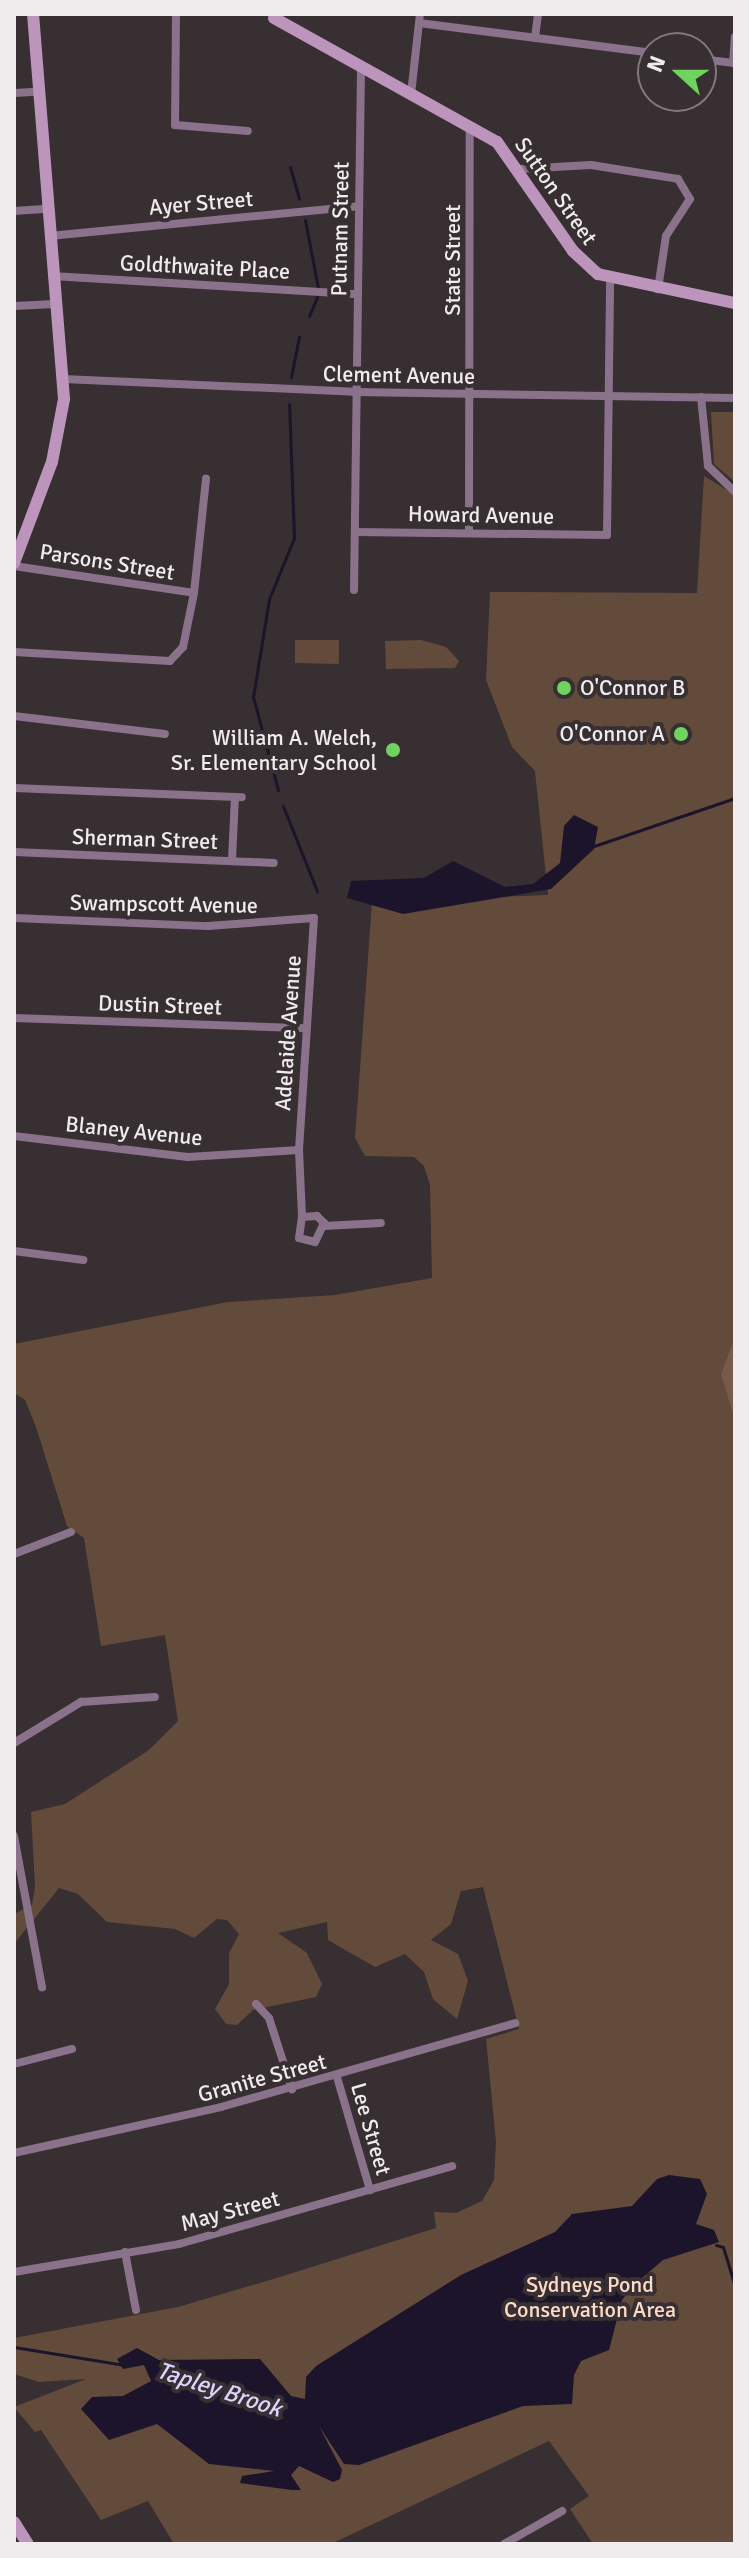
<!DOCTYPE html>
<html>
<head>
<meta charset="utf-8">
<style>
  body { margin:0 }
  #map { position:relative; width:749px; height:2558px; overflow:hidden; background:#372f31; font-family:Signika,sans-serif }
  div>[style] { position:absolute }
  .green>* { inset:0; background:#634b3b }
  .forest>* { inset:0; background:#765b4a }
  .water>* { inset:0; background:#1c142b }
  .stream>* { height:3px; margin:-1.5px; padding:0 1.5px; transform-origin:1.5px; border-radius:1.5px; background:#1c142b }
  .street>* { height:8px; margin:-4px; padding:0 4px; transform-origin:4px; border-radius:4px; background:#8a728a }
  .secondary>* { height:12px; margin:-6px; padding:0 6px; transform-origin:6px; border-radius:6px; background:#bd95bc }
  .dots>* { width:22px; height:22px; translate:-50% -50%; box-sizing:border-box; border:4px solid #372f31; border-radius:50% }
  span { translate:-50% -50%; white-space:nowrap; text-align:center; line-height:1.15; -webkit-text-stroke:8px #372f31; paint-order:stroke }
  .street-label { font-size:22px; color:#f0ebed }
  .poi-label { font-size:22px; color:#f0ebed }
  .left { translate:0 -50%; text-align:left }
  .right { translate:-100% -50%; text-align:right }
  .park-label { font-size:22px; color:#fcdcc8 }
  .water-label { font-size:24px; color:#ded3fe; font-style:italic }
  .frame { position:absolute; inset:0; border:16px solid #f0ebed; pointer-events:none }
  .north { position:absolute; left:637px; top:32px; width:80px; height:80px; box-sizing:border-box; background:#372f31; border:2px solid #817a7c; border-radius:50%; rotate:291deg; font-size:22px; font-weight:700; line-height:32px; text-align:center; color:#f0ebed }
  .north::after { content:''; display:block; margin:auto; width:28px; height:36px; background:#6fd360; clip-path:polygon(50% 0,100% 100%,50% 72%,0 100%) }
</style>
</head>
<body>
<div id="map">
  <div class="green">
    <div style="clip-path:polygon(711px 412px,735px 412px,735px 482px,714px 464px)"></div>
    <div style="clip-path:polygon(704px 476px,735px 495px,735px 2544px,593px 2544px,570px 2509px,589px 2496px,549px 2441px,331px 2544px,174px 2544px,148px 2501px,101px 2520px,41px 2430px,35px 2432px,14px 2407px,86px 2379px,39px 2382px,14px 2374px,14px 2338px,178px 2307px,280px 2277px,436px 2228px,434px 2212px,456px 2213px,482px 2201px,494px 2180px,496px 2142px,486px 2039px,519px 2029px,483px 1887px,461px 1891px,451px 1924px,431px 1940px,458px 1954px,468px 1981px,457px 2019px,433px 1999px,424px 1972px,405px 1954px,375px 1967px,328px 1940px,327px 1922px,278px 1933px,307px 1953px,322px 1984px,316px 1997px,253px 2010px,237px 2025px,226px 2024px,215px 2009px,229px 1984px,229px 1953px,239px 1934px,227px 1920px,217px 1919px,194px 1938px,175px 1929px,107px 1922px,78px 1894px,59px 1888px,14px 1944px,14px 1914px,32px 1905px,35px 1887px,31px 1812px,65px 1804px,149px 1750px,178px 1721px,165px 1635px,101px 1646px,84px 1538px,67px 1526px,36px 1427px,25px 1400px,14px 1393px,14px 1344px,228px 1302px,335px 1295px,432px 1278px,430px 1185px,424px 1166px,414px 1157px,365px 1156px,355px 1138px,372px 902px,548px 895px,535px 771px,512px 747px,486px 680px,490px 592px,697px 593px)"></div>
    <div style="clip-path:polygon(295px 640px,339px 640px,339px 664px,295px 663px)"></div>
    <div style="clip-path:polygon(421px 640px,446px 647px,459px 661px,455px 668px,386px 669px,385px 641px)"></div>
  </div>
  <div class="forest">
    <div style="clip-path:polygon(735px 1337px,735px 1420px,721px 1374px)"></div>
  </div>
  <div class="water">
    <div style="clip-path:polygon(574px 815px,598px 827px,594px 849px,551px 889px,403px 914px,347px 898px,351px 881px,424px 878px,453px 861px,505px 887px,533px 884px,560px 863px,564px 826px)"></div>
    <div style="clip-path:polygon(669px 2175px,700px 2179px,707px 2194px,696px 2224px,714px 2230px,719px 2242px,663px 2260px,634px 2285px,622px 2300px,609px 2350px,581px 2361px,574px 2375px,572px 2404px,523px 2406px,359px 2465px,344px 2464px,319px 2426px,342px 2470px,340px 2479px,333px 2482px,299px 2466px,291px 2475px,301px 2490px,292px 2490px,240px 2483px,242px 2476px,274px 2471px,209px 2464px,157px 2424px,109px 2440px,81px 2409px,92px 2397px,123px 2396px,151px 2381px,144px 2365px,123px 2369px,117px 2359px,137px 2348px,159px 2360px,260px 2359px,291px 2396px,305px 2399px,306px 2377px,316px 2366px,461px 2275px,555px 2232px,572px 2214px,632px 2206px,657px 2179px)"></div>
  </div>
  <div class="stream">
    <div style="left:290px;top:167px;width:33px;rotate:74deg"></div>
    <div style="left:305px;top:220px;width:69px;rotate:79.2deg"></div>
    <div style="left:309px;top:316px;width:21px;rotate:-67deg"></div>
    <div style="left:291px;top:377px;width:41px;rotate:-78.7deg"></div>
    <div style="left:278px;top:790px;width:96px;rotate:-105deg"></div>
    <div style="left:253px;top:697px;width:99px;rotate:-80.7deg"></div>
    <div style="left:269px;top:599px;width:66px;rotate:-67.7deg"></div>
    <div style="left:294px;top:538px;width:134px;rotate:-92.1deg"></div>
    <div style="left:283px;top:806px;width:92px;rotate:68.2deg"></div>
    <div style="left:591px;top:847px;width:152px;rotate:-18.8deg"></div>
    <div style="left:716px;top:2245px;width:7px;rotate:16deg"></div>
    <div style="left:723px;top:2247px;width:41px;rotate:72.9deg"></div>
    <div style="left:14px;top:2347px;width:112px;rotate:9.2deg"></div>
  </div>
  <div class="street">
    <div style="left:176px;top:14px;width:111px;rotate:90.5deg"></div>
    <div style="left:175px;top:125px;width:73px;rotate:4.7deg"></div>
    <div style="left:419px;top:23px;width:236px;rotate:7.3deg"></div>
    <div style="left:535px;top:38px;width:24px;rotate:-83deg"></div>
    <div style="left:701px;top:59px;width:34px;rotate:7deg"></div>
    <div style="left:733px;top:63px;width:26px;rotate:-86deg"></div>
    <div style="left:14px;top:93px;width:22px;rotate:-3deg"></div>
    <div style="left:411px;top:94px;width:81px;rotate:-83.6deg"></div>
    <div style="left:519px;top:169px;width:72px;rotate:-3.2deg"></div>
    <div style="left:591px;top:165px;width:88px;rotate:9.1deg"></div>
    <div style="left:678px;top:179px;width:23px;rotate:59deg"></div>
    <div style="left:690px;top:199px;width:44px;rotate:123deg"></div>
    <div style="left:666px;top:236px;width:54px;rotate:98.6deg"></div>
    <div style="left:14px;top:211px;width:30px;rotate:-4deg"></div>
    <div style="left:49px;top:236px;width:311px;rotate:-5.5deg"></div>
    <div style="left:52px;top:276px;width:306px;rotate:3.4deg"></div>
    <div style="left:14px;top:306px;width:41px;rotate:-2.8deg"></div>
    <div style="left:63px;top:379px;width:292px;rotate:2.5deg"></div>
    <div style="left:355px;top:392px;width:380px;rotate:0.9deg"></div>
    <div style="left:701px;top:397px;width:69px;rotate:84.2deg"></div>
    <div style="left:708px;top:466px;width:37px;rotate:44deg"></div>
    <div style="left:356px;top:532px;width:251px;rotate:0.7deg"></div>
    <div style="left:607px;top:535px;width:256px;rotate:-89.3deg"></div>
    <div style="left:469px;top:533px;width:407px;rotate:-89.9deg"></div>
    <div style="left:14px;top:566px;width:182px;rotate:8.5deg"></div>
    <div style="left:194px;top:593px;width:55px;rotate:101.5deg"></div>
    <div style="left:183px;top:647px;width:19px;rotate:133deg"></div>
    <div style="left:170px;top:661px;width:156px;rotate:-176.7deg"></div>
    <div style="left:354px;top:590px;width:524px;rotate:-89.23deg"></div>
    <div style="left:194px;top:593px;width:115px;rotate:-84deg"></div>
    <div style="left:14px;top:716px;width:152px;rotate:6.8deg"></div>
    <div style="left:14px;top:788px;width:228px;rotate:2.3deg"></div>
    <div style="left:14px;top:852px;width:260px;rotate:2.4deg"></div>
    <div style="left:232px;top:860px;width:63px;rotate:-87.3deg"></div>
    <div style="left:14px;top:918px;width:194px;rotate:2.4deg"></div>
    <div style="left:208px;top:926px;width:106px;rotate:-4.3deg"></div>
    <div style="left:314px;top:918px;width:232px;rotate:93.7deg"></div>
    <div style="left:299px;top:1150px;width:67px;rotate:87.4deg"></div>
    <div style="left:302px;top:1217px;width:15px;rotate:-4deg"></div>
    <div style="left:317px;top:1216px;width:10px;rotate:45deg"></div>
    <div style="left:324px;top:1223px;width:21px;rotate:115deg"></div>
    <div style="left:315px;top:1242px;width:16px;rotate:-166deg"></div>
    <div style="left:299px;top:1238px;width:21px;rotate:-82deg"></div>
    <div style="left:14px;top:1018px;width:291px;rotate:2deg"></div>
    <div style="left:14px;top:1136px;width:175px;rotate:6.9deg"></div>
    <div style="left:188px;top:1157px;width:111px;rotate:-3.6deg"></div>
    <div style="left:324px;top:1226px;width:57px;rotate:-3deg"></div>
    <div style="left:14px;top:1251px;width:70px;rotate:7.4deg"></div>
    <div style="left:14px;top:1554px;width:61px;rotate:-21.1deg"></div>
    <div style="left:14px;top:1743px;width:79px;rotate:-31.5deg"></div>
    <div style="left:81px;top:1702px;width:74px;rotate:-3.9deg"></div>
    <div style="left:14px;top:1836px;width:154px;rotate:79.5deg"></div>
    <div style="left:256px;top:2004px;width:19px;rotate:47deg"></div>
    <div style="left:269px;top:2018px;width:75px;rotate:72.1deg"></div>
    <div style="left:14px;top:2064px;width:60px;rotate:-14.5deg"></div>
    <div style="left:337px;top:2077px;width:118px;rotate:73.7deg"></div>
    <div style="left:14px;top:2153px;width:212px;rotate:-12.5deg"></div>
    <div style="left:221px;top:2107px;width:306px;rotate:-15.9deg"></div>
    <div style="left:125px;top:2252px;width:59px;rotate:79.3deg"></div>
    <div style="left:14px;top:2272px;width:167px;rotate:-9.6deg"></div>
    <div style="left:179px;top:2244px;width:284px;rotate:-15.9deg"></div>
    <div style="left:504px;top:2544px;width:67px;rotate:-29.6deg"></div>
  </div>
  <div class="secondary">
    <div style="left:274px;top:18px;width:255px;rotate:29.1deg"></div>
    <div style="left:497px;top:142px;width:133px;rotate:55.1deg"></div>
    <div style="left:573px;top:251px;width:34px;rotate:43deg"></div>
    <div style="left:598px;top:274px;width:140px;rotate:12deg"></div>
    <div style="left:14px;top:563px;width:108px;rotate:-69.4deg"></div>
    <div style="left:52px;top:462px;width:64px;rotate:-79.2deg"></div>
    <div style="left:64px;top:399px;width:386px;rotate:-94.6deg"></div>
    <div style="left:14px;top:2522px;width:26px;rotate:58deg"></div>
  </div>
  <div class="dots">
    <div style="left:564px;top:688px;background:#6fd360"></div>
    <div style="left:681px;top:734px;background:#6fd360"></div>
    <div style="left:393px;top:750px;background:#6fd360"></div>
  </div>
  <div class="street-label">
    <span style="left:556px;top:191px;rotate:55deg">Sutton Street</span>
    <span style="left:201px;top:203px;rotate:-5deg">Ayer Street</span>
    <span style="left:340px;top:229px;rotate:-89deg">Putnam Street</span>
    <span style="left:453px;top:260px;rotate:-90deg">State Street</span>
    <span style="left:205px;top:267px;rotate:3deg">Goldthwaite Place</span>
    <span style="left:399px;top:375px;rotate:1deg">Clement Avenue</span>
    <span style="left:481px;top:515px;rotate:1deg">Howard Avenue</span>
    <span style="left:107px;top:562px;rotate:9deg">Parsons Street</span>
    <span style="left:145px;top:839px;rotate:2deg">Sherman Street</span>
    <span style="left:164px;top:904px;rotate:1deg">Swampscott Avenue</span>
    <span style="left:160px;top:1005px;rotate:2deg">Dustin Street</span>
    <span style="left:288px;top:1033px;rotate:-86deg">Adelaide Avenue</span>
    <span style="left:134px;top:1131px;rotate:6deg">Blaney Avenue</span>
    <span style="left:262px;top:2078px;rotate:-15deg">Granite Street</span>
    <span style="left:371px;top:2129px;rotate:74deg">Lee Street</span>
    <span style="left:230px;top:2211px;rotate:-15deg">May Street</span>
  </div>
  <div class="poi-label">
    <span class="left" style="left:580px;top:688px">O'Connor B</span>
    <span class="right" style="left:665px;top:734px">O'Connor A</span>
    <span class="right" style="left:377px;top:750px">William A. Welch,<br>Sr. Elementary School</span>
  </div>
  <div class="park-label">
    <span style="left:590px;top:2297px">Sydneys Pond<br>Conservation Area</span>
  </div>
  <div class="water-label">
    <span style="left:219px;top:2390px;rotate:18deg">Tapley Brook</span>
  </div>
  <div class="frame"></div>
  <div class="north">N</div>
</div>
</body>
</html>
